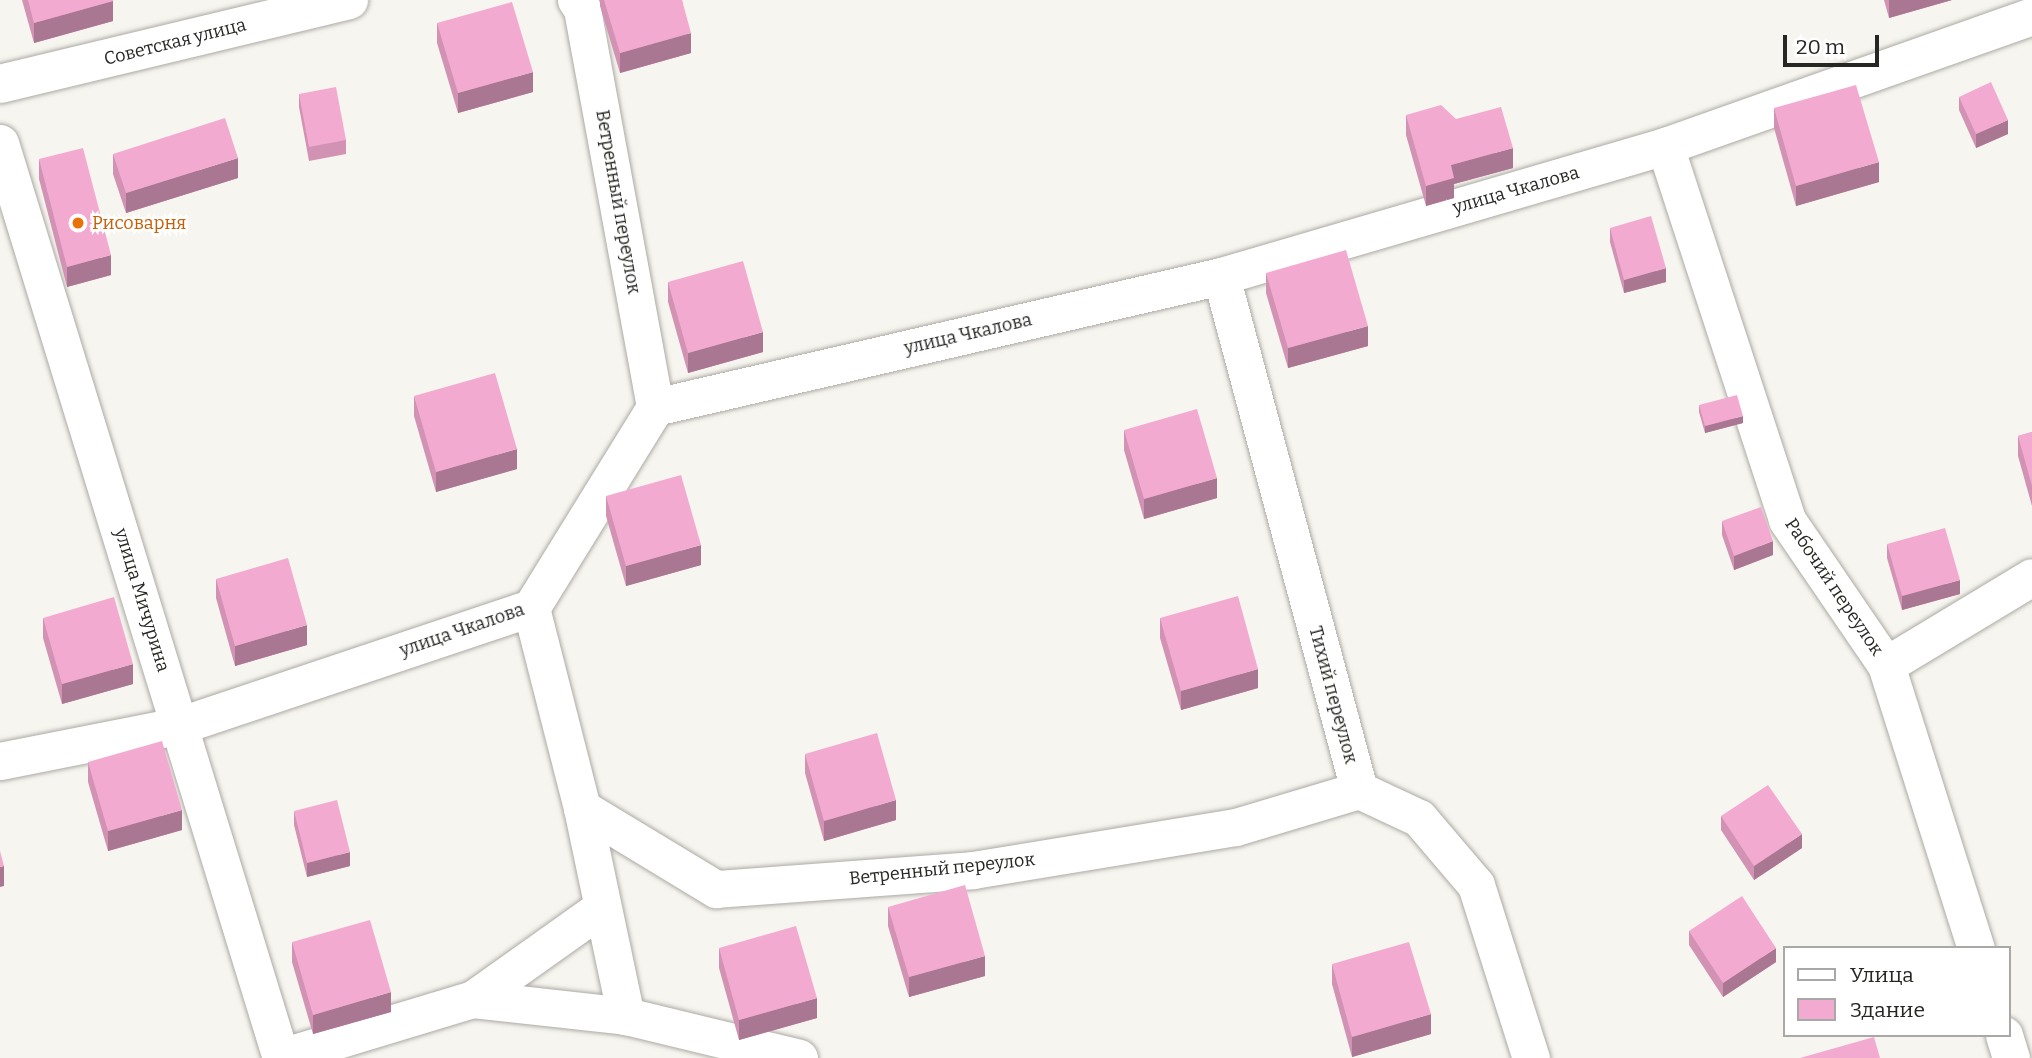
<!DOCTYPE html>
<html>
<head>
<meta charset="utf-8">
<style>
  body { margin:0 }
  #map { position:relative; width:2032px; height:1058px; overflow:hidden; background:#f7f5ef; font-family:Bitter,serif }
  div>[style] { position:absolute }
  .roads { filter:drop-shadow(0 0 2px #acaaa4) drop-shadow(0 0 2px #acaaa4) }
  .minor>* { height:37px; margin:-18.5px; padding:0 18.5px; transform-origin:18.5px; border-radius:18.5px; background:#fff }
  .primary>* { height:38px; margin:-19px; padding:0 19px; transform-origin:19px; border-radius:19px; background:#fff }
  .wall>* { inset:0; background:#d192b4 }
  .shaded-wall>* { inset:0; background:#aa7792 }
  .building>* { inset:0; background:#f3aad1 }
  .dots>* { width:19px; height:19px; translate:-50% -50%; box-sizing:border-box; border:4px solid #fff; border-radius:50% }
  span { translate:-50% -50%; white-space:nowrap; text-align:center; line-height:1.15; -webkit-text-stroke:5px #fff; paint-order:stroke }
  .street-label { font-size:18px; color:#262623 }
  .food-label { font-size:18px; color:#c56008 }
  .left { translate:0 -50%; text-align:left }
  .legend { position:absolute; left:1783px; top:946px; width:228px; height:91px; box-sizing:border-box; background:#fff; border:2px solid #a8a8a7; margin:0; padding:9px 12px; list-style:none; font-size:21px; color:#262623 }
  .legend li { display:flex; align-items:center; gap:14px; height:35px }
  .legend b { width:35px; border:2px solid #a8a8a7 }
  .scale { position:absolute; left:1783px; top:35px; width:96px; height:32px; box-sizing:border-box; border:4px solid #262623; border-top:0; padding-left:9px; font-size:21px; line-height:24px; white-space:nowrap; color:#262623; -webkit-text-stroke:5px #fff; paint-order:stroke }
</style>
</head>
<body>
<div id="map">
  <div class="roads">
    <div class="minor">
      <div style="left:576px;top:0;width:11px;rotate:56deg"></div>
      <div style="left:582px;top:9px;width:405px;rotate:79.6deg"></div>
      <div style="left:0;top:143px;width:957px;rotate:72.93deg"></div>
      <div style="left:1665px;top:146px;width:393px;rotate:71.9deg"></div>
      <div style="left:1787px;top:520px;width:176px;rotate:55.7deg"></div>
      <div style="left:1886px;top:665px;width:297px;rotate:72.4deg"></div>
      <div style="left:1221px;top:276px;width:532px;rotate:74.97deg"></div>
      <div style="left:1359px;top:790px;width:66px;rotate:25deg"></div>
      <div style="left:1419px;top:818px;width:88px;rotate:49.6deg"></div>
      <div style="left:1476px;top:885px;width:182px;rotate:72.4deg"></div>
      <div style="left:531px;top:608px;width:206px;rotate:75.7deg"></div>
      <div style="left:582px;top:808px;width:213px;rotate:78.1deg"></div>
      <div style="left:626px;top:1016px;width:178px;rotate:13.6deg"></div>
      <div style="left:1886px;top:665px;width:170px;rotate:-31.1deg"></div>
      <div style="left:0;top:761px;width:185px;rotate:-11.2deg"></div>
      <div style="left:181px;top:725px;width:369px;rotate:-18.5deg"></div>
      <div style="left:531px;top:608px;width:236px;rotate:-58.3deg"></div>
      <div style="left:655px;top:407px;width:581px;rotate:-13.03deg"></div>
      <div style="left:1221px;top:276px;width:463px;rotate:-16.3deg"></div>
      <div style="left:1665px;top:146px;width:389px;rotate:-19.5deg"></div>
      <div style="left:582px;top:808px;width:157px;rotate:31.2deg"></div>
      <div style="left:716px;top:889px;width:258px;rotate:-4.2deg"></div>
      <div style="left:973px;top:870px;width:266px;rotate:-9.3deg"></div>
      <div style="left:1236px;top:827px;width:128px;rotate:-16.7deg"></div>
      <div style="left:473px;top:999px;width:154px;rotate:6.3deg"></div>
      <div style="left:2004px;top:1035px;width:24px;rotate:73deg"></div>
      <div style="left:281px;top:1057px;width:201px;rotate:-16.8deg"></div>
      <div style="left:473px;top:999px;width:157px;rotate:-35.4deg"></div>
    </div>
    <div class="primary">
      <div style="left:0;top:84px;width:359px;rotate:-13.5deg"></div>
    </div>
  </div>
  <div class="wall">
    <div style="clip-path:polygon(22px 0,113px 0,113px 21px,34px 43px)"></div>
    <div style="clip-path:polygon(600px 0,682px 0,691px 53px,620px 73px,600px 6px)"></div>
    <div style="clip-path:polygon(1884px 0,1952px 0,1889px 18px)"></div>
    <div style="clip-path:polygon(437px 23px,533px 92px,458px 113px,437px 43px)"></div>
    <div style="clip-path:polygon(299px 94px,346px 140px,346px 154px,309px 161px,299px 107px)"></div>
    <div style="clip-path:polygon(1959px 97px,2008px 134px,1976px 148px,1959px 110px)"></div>
    <div style="clip-path:polygon(1774px 108px,1879px 182px,1796px 206px,1774px 128px)"></div>
    <div style="clip-path:polygon(1406px 115px,1456px 119px,1513px 168px,1454px 184px,1454px 198px,1426px 206px,1406px 135px)"></div>
    <div style="clip-path:polygon(113px 154px,238px 178px,126px 213px,113px 174px)"></div>
    <div style="clip-path:polygon(39px 159px,111px 275px,67px 287px,39px 179px)"></div>
    <div style="clip-path:polygon(1610px 228px,1666px 282px,1624px 293px,1610px 242px)"></div>
    <div style="clip-path:polygon(1266px 273px,1368px 346px,1288px 368px,1266px 293px)"></div>
    <div style="clip-path:polygon(668px 282px,763px 352px,688px 373px,668px 302px)"></div>
    <div style="clip-path:polygon(414px 396px,517px 469px,436px 492px,414px 416px)"></div>
    <div style="clip-path:polygon(1699px 405px,1743px 423px,1705px 433px,1699px 412px)"></div>
    <div style="clip-path:polygon(1124px 430px,1217px 498px,1144px 519px,1124px 450px)"></div>
    <div style="clip-path:polygon(2032px 432px,2032px 506px,2018px 456px,2018px 436px)"></div>
    <div style="clip-path:polygon(606px 496px,701px 565px,626px 586px,606px 516px)"></div>
    <div style="clip-path:polygon(1722px 521px,1773px 555px,1734px 570px,1722px 535px)"></div>
    <div style="clip-path:polygon(1887px 544px,1960px 594px,1902px 610px,1887px 558px)"></div>
    <div style="clip-path:polygon(216px 579px,307px 645px,235px 666px,216px 598px)"></div>
    <div style="clip-path:polygon(43px 618px,133px 684px,62px 704px,43px 638px)"></div>
    <div style="clip-path:polygon(1160px 618px,1258px 688px,1181px 710px,1160px 638px)"></div>
    <div style="clip-path:polygon(805px 754px,896px 820px,824px 841px,805px 773px)"></div>
    <div style="clip-path:polygon(88px 762px,182px 830px,108px 851px,88px 782px)"></div>
    <div style="clip-path:polygon(294px 811px,350px 866px,307px 877px,294px 825px)"></div>
    <div style="clip-path:polygon(1721px 816px,1802px 848px,1754px 880px,1721px 830px)"></div>
    <div style="clip-path:polygon(888px 907px,985px 976px,909px 997px,888px 926px)"></div>
    <div style="clip-path:polygon(1689px 931px,1776px 962px,1723px 997px,1689px 945px)"></div>
    <div style="clip-path:polygon(292px 942px,391px 1012px,313px 1034px,292px 962px)"></div>
    <div style="clip-path:polygon(719px 948px,817px 1018px,739px 1040px,719px 968px)"></div>
    <div style="clip-path:polygon(1332px 964px,1431px 1034px,1352px 1057px,1332px 984px)"></div>
  </div>
  <div class="shaded-wall">
    <div style="clip-path:polygon(1889px 0,1952px 0,1889px 18px)"></div>
    <div style="clip-path:polygon(113px 1px,113px 21px,34px 43px,34px 23px)"></div>
    <div style="clip-path:polygon(691px 33px,691px 53px,620px 73px,620px 53px)"></div>
    <div style="clip-path:polygon(533px 72px,533px 92px,458px 113px,458px 93px)"></div>
    <div style="clip-path:polygon(2008px 120px,2008px 134px,1976px 148px,1976px 134px)"></div>
    <div style="clip-path:polygon(1513px 148px,1513px 168px,1454px 184px,1454px 198px,1426px 206px,1426px 186px,1451px 165px)"></div>
    <div style="clip-path:polygon(238px 158px,238px 178px,126px 213px,126px 193px)"></div>
    <div style="clip-path:polygon(1879px 162px,1879px 182px,1796px 206px,1796px 186px)"></div>
    <div style="clip-path:polygon(111px 255px,111px 275px,67px 287px,67px 267px)"></div>
    <div style="clip-path:polygon(1666px 268px,1666px 282px,1624px 293px,1624px 280px)"></div>
    <div style="clip-path:polygon(1368px 326px,1368px 346px,1288px 368px,1288px 348px)"></div>
    <div style="clip-path:polygon(763px 332px,763px 352px,688px 373px,688px 353px)"></div>
    <div style="clip-path:polygon(1743px 416px,1743px 423px,1705px 433px,1705px 426px)"></div>
    <div style="clip-path:polygon(517px 449px,517px 469px,436px 492px,436px 472px)"></div>
    <div style="clip-path:polygon(1217px 478px,1217px 498px,1144px 519px,1144px 499px)"></div>
    <div style="clip-path:polygon(1773px 541px,1773px 555px,1734px 570px,1734px 556px)"></div>
    <div style="clip-path:polygon(701px 545px,701px 565px,626px 586px,626px 566px)"></div>
    <div style="clip-path:polygon(1960px 580px,1960px 594px,1902px 610px,1902px 596px)"></div>
    <div style="clip-path:polygon(307px 625px,307px 645px,235px 666px,235px 646px)"></div>
    <div style="clip-path:polygon(133px 664px,133px 684px,62px 704px,62px 684px)"></div>
    <div style="clip-path:polygon(1258px 669px,1258px 688px,1181px 710px,1181px 691px)"></div>
    <div style="clip-path:polygon(896px 800px,896px 820px,824px 841px,824px 821px)"></div>
    <div style="clip-path:polygon(182px 810px,182px 830px,108px 851px,108px 831px)"></div>
    <div style="clip-path:polygon(1802px 834px,1802px 848px,1754px 880px,1754px 866px)"></div>
    <div style="clip-path:polygon(350px 852px,350px 866px,307px 877px,307px 863px)"></div>
    <div style="clip-path:polygon(4px 866px,4px 886px,0 887px,0 867px)"></div>
    <div style="clip-path:polygon(1776px 948px,1776px 962px,1723px 997px,1723px 983px)"></div>
    <div style="clip-path:polygon(985px 956px,985px 976px,909px 997px,909px 977px)"></div>
    <div style="clip-path:polygon(391px 992px,391px 1012px,313px 1034px,313px 1015px)"></div>
    <div style="clip-path:polygon(817px 998px,817px 1018px,739px 1040px,739px 1020px)"></div>
    <div style="clip-path:polygon(1431px 1014px,1431px 1034px,1352px 1057px,1352px 1037px)"></div>
  </div>
  <div class="building">
    <div style="clip-path:polygon(28px 0,113px 0,113px 1px,34px 23px)"></div>
    <div style="clip-path:polygon(604px 0,682px 0,691px 33px,620px 53px)"></div>
    <div style="clip-path:polygon(512px 2px,533px 72px,458px 93px,437px 23px)"></div>
    <div style="clip-path:polygon(1991px 82px,2008px 120px,1976px 134px,1959px 97px)"></div>
    <div style="clip-path:polygon(1856px 85px,1879px 162px,1796px 186px,1774px 108px)"></div>
    <div style="clip-path:polygon(336px 87px,346px 140px,309px 147px,299px 94px)"></div>
    <div style="clip-path:polygon(1441px 105px,1456px 119px,1501px 107px,1513px 148px,1451px 165px,1454px 178px,1426px 186px,1406px 115px)"></div>
    <div style="clip-path:polygon(225px 118px,238px 158px,126px 193px,113px 154px)"></div>
    <div style="clip-path:polygon(83px 148px,111px 255px,67px 267px,39px 159px)"></div>
    <div style="clip-path:polygon(1651px 216px,1666px 268px,1624px 280px,1610px 228px)"></div>
    <div style="clip-path:polygon(1346px 250px,1368px 326px,1288px 348px,1266px 273px)"></div>
    <div style="clip-path:polygon(743px 261px,763px 332px,688px 353px,668px 282px)"></div>
    <div style="clip-path:polygon(495px 373px,517px 449px,436px 472px,414px 396px)"></div>
    <div style="clip-path:polygon(1737px 395px,1743px 416px,1705px 426px,1699px 405px)"></div>
    <div style="clip-path:polygon(1197px 409px,1217px 478px,1144px 499px,1124px 430px)"></div>
    <div style="clip-path:polygon(2032px 432px,2032px 486px,2018px 436px)"></div>
    <div style="clip-path:polygon(681px 475px,701px 545px,626px 566px,606px 496px)"></div>
    <div style="clip-path:polygon(1761px 507px,1773px 541px,1734px 556px,1722px 521px)"></div>
    <div style="clip-path:polygon(1945px 528px,1960px 580px,1902px 596px,1887px 544px)"></div>
    <div style="clip-path:polygon(288px 558px,307px 625px,235px 646px,216px 579px)"></div>
    <div style="clip-path:polygon(1238px 596px,1258px 669px,1181px 691px,1160px 618px)"></div>
    <div style="clip-path:polygon(114px 597px,133px 664px,62px 684px,43px 618px)"></div>
    <div style="clip-path:polygon(877px 733px,896px 800px,824px 821px,805px 754px)"></div>
    <div style="clip-path:polygon(162px 741px,182px 810px,108px 831px,88px 762px)"></div>
    <div style="clip-path:polygon(1768px 785px,1802px 834px,1754px 866px,1721px 816px)"></div>
    <div style="clip-path:polygon(337px 800px,350px 852px,307px 863px,294px 811px)"></div>
    <div style="clip-path:polygon(0 851px,4px 866px,0 867px)"></div>
    <div style="clip-path:polygon(965px 885px,985px 956px,909px 977px,888px 907px)"></div>
    <div style="clip-path:polygon(1742px 896px,1776px 948px,1723px 983px,1689px 931px)"></div>
    <div style="clip-path:polygon(370px 920px,391px 992px,313px 1015px,292px 942px)"></div>
    <div style="clip-path:polygon(796px 926px,817px 998px,739px 1020px,719px 948px)"></div>
    <div style="clip-path:polygon(1409px 942px,1431px 1014px,1352px 1037px,1332px 964px)"></div>
    <div style="clip-path:polygon(1874px 1037px,1880px 1058px,1800px 1058px)"></div>
  </div>
  <div class="dots">
    <div style="left:78px;top:223px;background:#e8710a"></div>
  </div>
  <div class="street-label">
    <span style="left:175px;top:42px;rotate:-14deg">Советская улица</span>
    <span style="left:1516px;top:190px;rotate:-16deg">улица Чкалова</span>
    <span style="left:618px;top:202px;rotate:80deg">Ветренный переулок</span>
    <span style="left:968px;top:334px;rotate:-13deg">улица Чкалова</span>
    <span style="left:1834px;top:587px;rotate:56deg">Рабочий переулок</span>
    <span style="left:142px;top:600px;rotate:73deg">улица Мичурина</span>
    <span style="left:462px;top:630px;rotate:-19deg">улица Чкалова</span>
    <span style="left:1333px;top:695px;rotate:75deg">Тихий переулок</span>
    <span style="left:942px;top:869px;rotate:-6deg">Ветренный переулок</span>
  </div>
  <div class="food-label">
    <span class="left" style="left:92px;top:223px">Рисоварня</span>
  </div>
  <ul class="legend">
  <li><b style="height:9px;background:#fff"></b>Улица</li>
  <li><b style="height:19px;background:#f3aad1"></b>Здание</li>
  </ul>
  <div class="scale">20 m</div>
</div>
</body>
</html>
